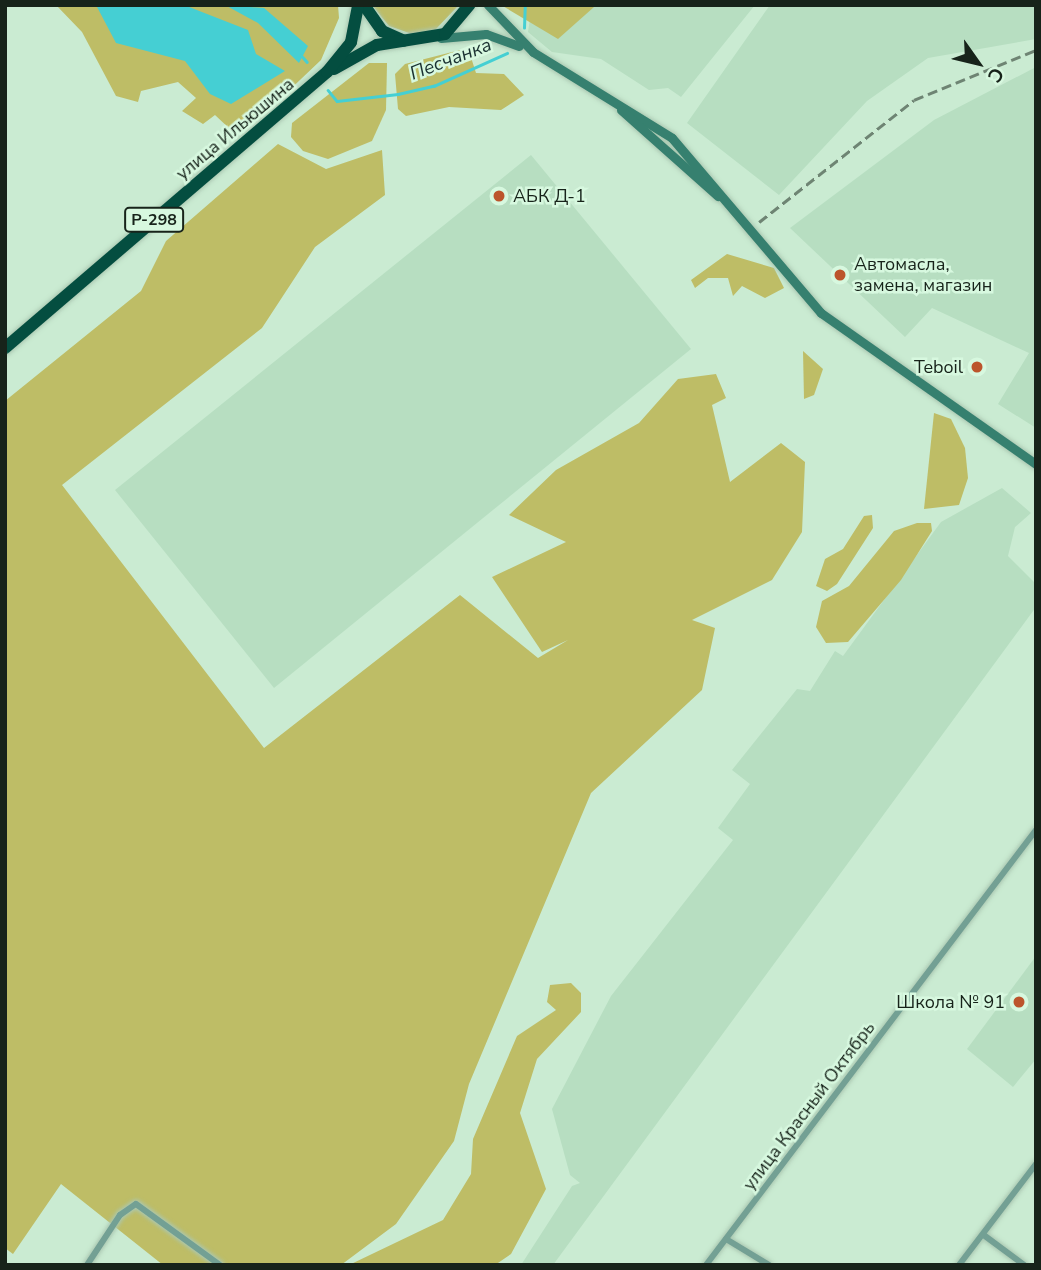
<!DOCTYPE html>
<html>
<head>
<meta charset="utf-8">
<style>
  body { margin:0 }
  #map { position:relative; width:1041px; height:1270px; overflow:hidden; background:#caebd2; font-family:"Nunito Sans",sans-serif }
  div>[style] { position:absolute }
  .built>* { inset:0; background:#b7dec1 }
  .green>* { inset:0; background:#bebd66 }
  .water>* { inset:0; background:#45cfd3 }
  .stream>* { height:2.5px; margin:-1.25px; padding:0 1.25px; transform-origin:1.25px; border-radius:1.25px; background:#45cfd3 }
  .roads { filter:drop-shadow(0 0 2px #aac7b1) drop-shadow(0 0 2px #aac7b1) }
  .street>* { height:6px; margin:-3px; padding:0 3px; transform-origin:3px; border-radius:3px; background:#73a094 }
  .secondary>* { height:9px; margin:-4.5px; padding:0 4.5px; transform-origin:4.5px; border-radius:4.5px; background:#36806f }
  .highway>* { height:12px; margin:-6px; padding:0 6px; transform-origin:6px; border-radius:6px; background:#044e40 }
  .rail>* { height:2.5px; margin-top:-1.25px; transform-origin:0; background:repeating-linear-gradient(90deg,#6e8473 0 10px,transparent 0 15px) }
  .dots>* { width:19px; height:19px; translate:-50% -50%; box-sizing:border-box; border:4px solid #d7f8df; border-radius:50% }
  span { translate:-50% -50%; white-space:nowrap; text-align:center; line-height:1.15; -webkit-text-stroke:5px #d7f8df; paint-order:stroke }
  .shield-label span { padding:2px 5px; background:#d7f8df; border:2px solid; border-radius:5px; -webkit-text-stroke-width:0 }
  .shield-label { font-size:16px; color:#17231a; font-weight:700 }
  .street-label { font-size:18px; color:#17231a }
  .poi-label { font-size:18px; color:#17231a }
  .left { translate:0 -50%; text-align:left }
  .right { translate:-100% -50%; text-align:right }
  .water-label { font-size:19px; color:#1a3131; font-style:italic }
  .frame { position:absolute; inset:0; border:7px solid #17231a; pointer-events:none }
  .north { position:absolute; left:943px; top:28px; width:70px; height:70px; -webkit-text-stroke:5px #d7f8df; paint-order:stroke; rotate:124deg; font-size:19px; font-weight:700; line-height:28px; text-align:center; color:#17231a }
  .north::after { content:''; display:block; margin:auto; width:24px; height:32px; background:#17231a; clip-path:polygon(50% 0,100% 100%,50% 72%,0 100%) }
</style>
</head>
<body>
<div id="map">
  <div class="built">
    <div style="clip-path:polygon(532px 5px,755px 5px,681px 97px,668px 88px,649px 90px,601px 59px,552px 52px,528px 32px)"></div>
    <div style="clip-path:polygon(770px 5px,1036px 5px,1036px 39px,928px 58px,867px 101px,779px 195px,687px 123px)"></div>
    <div style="clip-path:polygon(1036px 67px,1036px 428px,998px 404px,1029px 353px,932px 308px,905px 337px,790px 228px,934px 120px)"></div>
    <div style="clip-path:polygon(531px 155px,691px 349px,274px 688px,115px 490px)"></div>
    <div style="clip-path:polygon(1002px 488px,1031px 513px,1015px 527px,1008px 556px,1036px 584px,1036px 607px,553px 1265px,521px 1265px,572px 1186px,580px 1183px,570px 1175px,552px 1109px,611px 996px,733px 840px,718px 828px,750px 784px,732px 770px,797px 689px,810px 691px,835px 651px,843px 656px,941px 522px)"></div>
    <div style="clip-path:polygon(1036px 956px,1036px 1059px,1013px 1087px,967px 1049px)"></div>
  </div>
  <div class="green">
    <div style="clip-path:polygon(56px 5px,338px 5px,339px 18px,321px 60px,280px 99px,231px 130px,215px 115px,203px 124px,182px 111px,196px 98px,178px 82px,141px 91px,138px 102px,116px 96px,82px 32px)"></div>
    <div style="clip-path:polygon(372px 5px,459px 5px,435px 30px,412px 34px,389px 26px)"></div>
    <div style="clip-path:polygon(501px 5px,592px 5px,594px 7px,558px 39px)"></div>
    <div style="clip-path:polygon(468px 48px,476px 73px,504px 74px,524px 95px,501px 110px,449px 107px,406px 116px,398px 109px,395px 74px,405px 64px)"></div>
    <div style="clip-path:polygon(369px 63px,387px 63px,386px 110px,372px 141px,328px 159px,303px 151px,291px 137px,292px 123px)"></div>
    <div style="clip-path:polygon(278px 144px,326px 169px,382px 150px,385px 195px,315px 247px,262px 328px,62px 485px,264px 748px,460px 595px,538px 658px,568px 640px,542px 652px,492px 577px,566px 542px,509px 515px,556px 470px,639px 423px,678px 379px,716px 374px,726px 398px,712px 405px,730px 482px,781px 443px,805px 462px,802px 532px,772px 580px,692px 620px,715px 628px,702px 690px,591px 793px,469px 1084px,454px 1141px,396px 1224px,341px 1265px,163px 1265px,61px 1184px,13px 1254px,5px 1248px,5px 401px,141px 291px,166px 241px)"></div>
    <div style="clip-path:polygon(727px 254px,774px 268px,784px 288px,765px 298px,742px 286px,733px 296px,728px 278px,708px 278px,695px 288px,691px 280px)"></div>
    <div style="clip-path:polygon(803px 351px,823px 369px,814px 395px,804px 399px)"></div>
    <div style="clip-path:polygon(934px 413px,951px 419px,965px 448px,968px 478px,959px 505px,924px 509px)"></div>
    <div style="clip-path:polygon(872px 515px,873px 528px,837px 584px,827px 591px,816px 586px,825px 559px,843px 549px,864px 516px)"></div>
    <div style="clip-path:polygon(917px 523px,931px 523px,932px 531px,901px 580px,848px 642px,826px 643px,816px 627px,822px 601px,849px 586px,894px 531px)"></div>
    <div style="clip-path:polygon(571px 983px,581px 993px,581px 1012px,537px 1059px,520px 1113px,546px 1189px,511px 1254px,495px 1265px,349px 1265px,443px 1220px,471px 1174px,473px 1139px,517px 1036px,556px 1010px,547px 1002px,550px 985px)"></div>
  </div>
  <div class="water">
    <div style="clip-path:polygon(96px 5px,184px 5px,248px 30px,256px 54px,285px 71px,231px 104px,210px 94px,185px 61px,116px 43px)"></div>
    <div style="clip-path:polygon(225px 5px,264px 8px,308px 46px,299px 63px,258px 23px)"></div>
  </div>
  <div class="stream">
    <div style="left:524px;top:28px;width:23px;rotate:-88deg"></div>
    <div style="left:301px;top:55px;width:9px;rotate:49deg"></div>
    <div style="left:328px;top:90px;width:14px;rotate:51deg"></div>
    <div style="left:337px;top:101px;width:61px;rotate:-6.5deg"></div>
    <div style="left:398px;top:94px;width:37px;rotate:-13deg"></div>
    <div style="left:434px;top:86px;width:80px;rotate:-24.3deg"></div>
  </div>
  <div class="roads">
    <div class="street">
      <div style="left:985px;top:1236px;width:49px;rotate:36.6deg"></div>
      <div style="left:726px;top:1239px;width:50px;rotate:31.2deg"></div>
      <div style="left:87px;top:1265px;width:60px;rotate:-56.6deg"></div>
      <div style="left:120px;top:1215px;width:19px;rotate:-35deg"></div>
      <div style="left:136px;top:1204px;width:104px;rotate:36deg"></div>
      <div style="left:706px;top:1265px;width:546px;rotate:-52.82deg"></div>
      <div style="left:959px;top:1265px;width:127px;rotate:-52.7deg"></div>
    </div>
    <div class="secondary">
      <div style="left:488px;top:5px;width:65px;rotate:46.2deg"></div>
      <div style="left:533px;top:52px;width:163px;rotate:31.7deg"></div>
      <div style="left:672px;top:138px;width:230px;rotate:49.6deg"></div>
      <div style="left:821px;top:313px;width:263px;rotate:35.1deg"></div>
      <div style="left:441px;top:38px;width:45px;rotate:-5.1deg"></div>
      <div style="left:486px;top:34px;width:35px;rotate:20deg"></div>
      <div style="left:621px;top:110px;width:130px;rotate:41.6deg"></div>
    </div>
    <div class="highway">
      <div style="left:364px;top:5px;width:32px;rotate:55deg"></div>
      <div style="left:382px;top:31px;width:24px;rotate:24deg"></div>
      <div style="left:334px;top:69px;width:49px;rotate:-29.2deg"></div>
      <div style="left:377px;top:45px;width:69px;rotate:-9.2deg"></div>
      <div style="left:445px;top:34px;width:38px;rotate:-50deg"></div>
      <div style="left:5px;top:348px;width:424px;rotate:-40.6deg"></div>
      <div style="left:327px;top:72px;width:38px;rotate:-51deg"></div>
      <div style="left:351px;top:42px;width:38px;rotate:-79deg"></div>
    </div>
  </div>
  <div class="rail">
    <div style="left:759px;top:222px;width:197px;rotate:-38.2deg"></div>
    <div style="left:914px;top:100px;width:132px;rotate:-22.3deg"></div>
  </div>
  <div class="dots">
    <div style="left:499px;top:196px;background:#bc552c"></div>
    <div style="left:840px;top:275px;background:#bc552c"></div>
    <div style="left:977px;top:367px;background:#bc552c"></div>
    <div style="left:1019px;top:1002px;background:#bc552c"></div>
  </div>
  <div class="shield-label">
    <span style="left:154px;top:220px">Р-298</span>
  </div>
  <div class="street-label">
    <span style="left:235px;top:129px;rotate:-40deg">улица Ильюшина</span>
    <span style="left:809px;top:1106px;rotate:-53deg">улица Красный Октябрь</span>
  </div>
  <div class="poi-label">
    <span class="left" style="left:513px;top:196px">АБК Д-1</span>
    <span class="left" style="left:854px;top:275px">Автомасла,<br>замена, магазин</span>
    <span class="right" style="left:963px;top:367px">Teboil</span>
    <span class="right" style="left:1005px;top:1002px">Школа № 91</span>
  </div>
  <div class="water-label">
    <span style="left:451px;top:60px;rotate:-21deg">Песчанка</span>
  </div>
  <div class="frame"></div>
  <div class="north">С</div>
</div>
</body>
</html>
